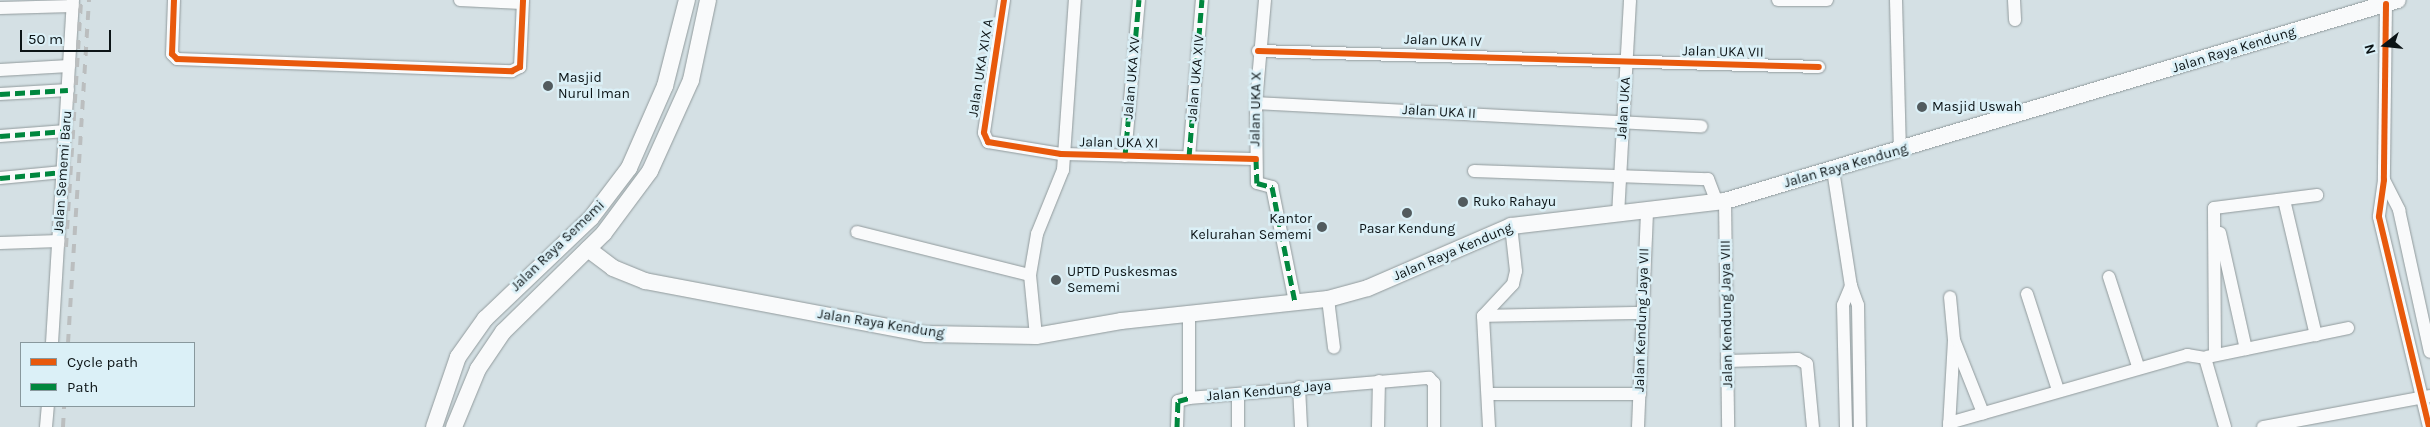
<!DOCTYPE html>
<html>
<head>
<meta charset="utf-8">
<style>
  body { margin:0 }
  #map { position:relative; width:2430px; height:427px; overflow:hidden; background:#d4e0e4; font-family:Karla,sans-serif }
  div>[style] { position:absolute }
  .roads { filter:drop-shadow(0 0 1px #919a9c) drop-shadow(0 0 1px #919a9c) }
  .minor>* { height:12px; margin:-6px; padding:0 6px; transform-origin:6px; border-radius:6px; background:#f9fafb }
  .secondary>* { height:16px; margin:-8px; padding:0 8px; transform-origin:8px; border-radius:8px; background:#f9fafb }
  .rail>* { height:4px; margin-top:-2px; transform-origin:0; background:repeating-linear-gradient(90deg,#bbbebf 0 9px,transparent 0 18px) }
  .quiet>* { height:5px; margin-top:-2.5px; transform-origin:0; background:repeating-linear-gradient(90deg,#00873e 0 10px,transparent 0 15px) }
  .cycleway>* { height:6px; margin:-3px; padding:0 3px; transform-origin:3px; border-radius:3px; background:#e8590c }
  .dots>* { width:14px; height:14px; translate:-50% -50%; box-sizing:border-box; border:2px solid #dbf0f7; border-radius:50% }
  span { translate:-50% -50%; white-space:nowrap; text-align:center; line-height:1.15; -webkit-text-stroke:5px #dbf0f7; paint-order:stroke }
  .street-label { font-size:14px; color:#0c1416 }
  .poi-label { font-size:14px; color:#0c1416 }
  .left { translate:0 -50%; text-align:left }
  .right { translate:-100% -50%; text-align:right }
  .legend { position:absolute; left:20px; top:342px; width:175px; height:65px; box-sizing:border-box; background:#dbf0f7; border:1px solid #88989d; margin:0; padding:6px 9px; list-style:none; font-size:15px; color:#0c1416 }
  .legend li { display:flex; align-items:center; gap:10px; height:25px }
  .legend b { width:25px; border:1px solid #88989d }
  .north { position:absolute; left:2360px; top:20px; width:50px; height:50px; -webkit-text-stroke:4px #dbf0f7; paint-order:stroke; rotate:254deg; font-size:14px; font-weight:700; line-height:20px; text-align:center; color:#0c1416 }
  .north::after { content:''; display:block; margin:auto; width:18px; height:22px; background:#0c1416; clip-path:polygon(50% 0,100% 100%,50% 72%,0 100%) }
  .scale { position:absolute; left:20px; top:30px; width:91px; height:22px; box-sizing:border-box; border:2px solid #0c1416; border-top:0; padding-left:6px; font-size:15px; line-height:18px; white-space:nowrap; color:#0c1416; -webkit-text-stroke:4px #dbf0f7; paint-order:stroke }
</style>
</head>
<body>
<div id="map">
  <div class="roads">
    <div class="minor">
      <div style="left:174px;top:0;width:54px;rotate:92.1deg"></div>
      <div style="left:172px;top:54px;width:7px;rotate:45deg"></div>
      <div style="left:177px;top:59px;width:335px;rotate:2.1deg"></div>
      <div style="left:512px;top:71px;width:9px;rotate:-27deg"></div>
      <div style="left:520px;top:67px;width:67px;rotate:-87.4deg"></div>
      <div style="left:460px;top:0;width:62px;rotate:2.8deg"></div>
      <div style="left:1004px;top:0;width:134px;rotate:98.6deg"></div>
      <div style="left:984px;top:133px;width:10px;rotate:66deg"></div>
      <div style="left:988px;top:142px;width:74px;rotate:9.3deg"></div>
      <div style="left:1061px;top:154px;width:195px;rotate:1.5deg"></div>
      <div style="left:1265px;top:0;width:103px;rotate:95deg"></div>
      <div style="left:1256px;top:103px;width:80px;rotate:89.3deg"></div>
      <div style="left:1257px;top:183px;width:16px;rotate:15deg"></div>
      <div style="left:1272px;top:187px;width:117px;rotate:78.7deg"></div>
      <div style="left:1778px;top:0;width:49px"></div>
      <div style="left:1896px;top:0;width:150px;rotate:88.5deg"></div>
      <div style="left:2014px;top:0;width:20px;rotate:87deg"></div>
      <div style="left:2386px;top:4px;width:176px;rotate:90.7deg"></div>
      <div style="left:2384px;top:180px;width:37px;rotate:98deg"></div>
      <div style="left:2379px;top:217px;width:216px;rotate:76.6deg"></div>
      <div style="left:0;top:8px;width:73px;rotate:-1.6deg"></div>
      <div style="left:1258px;top:51px;width:561px;rotate:1.63deg"></div>
      <div style="left:0;top:70px;width:69px;rotate:-3.3deg"></div>
      <div style="left:0;top:94px;width:68px;rotate:-3.4deg"></div>
      <div style="left:1256px;top:103px;width:446px;rotate:3deg"></div>
      <div style="left:0;top:136px;width:66px;rotate:-4.3deg"></div>
      <div style="left:1125px;top:156px;width:157px;rotate:-84.9deg"></div>
      <div style="left:1189px;top:157px;width:158px;rotate:-85.3deg"></div>
      <div style="left:1833px;top:170px;width:117px;rotate:81.2deg"></div>
      <div style="left:1851px;top:286px;width:20px;rotate:70deg"></div>
      <div style="left:1858px;top:305px;width:122px;rotate:89.1deg"></div>
      <div style="left:1474px;top:171px;width:234px;rotate:2deg"></div>
      <div style="left:1708px;top:179px;width:25px;rotate:69deg"></div>
      <div style="left:0;top:178px;width:63px;rotate:-5.4deg"></div>
      <div style="left:2384px;top:180px;width:34px;rotate:63deg"></div>
      <div style="left:2399px;top:210px;width:145px;rotate:77.7deg"></div>
      <div style="left:2284px;top:200px;width:139px;rotate:76.7deg"></div>
      <div style="left:1725px;top:201px;width:226px;rotate:89.2deg"></div>
      <div style="left:1618px;top:215px;width:215px;rotate:-86.8deg"></div>
      <div style="left:857px;top:232px;width:178px;rotate:14deg"></div>
      <div style="left:1030px;top:275px;width:61px;rotate:84.4deg"></div>
      <div style="left:2220px;top:233px;width:119px;rotate:77.4deg"></div>
      <div style="left:0;top:243px;width:59px;rotate:-1.9deg"></div>
      <div style="left:1030px;top:275px;width:42px;rotate:-80.3deg"></div>
      <div style="left:1037px;top:234px;width:69px;rotate:-67.9deg"></div>
      <div style="left:1063px;top:170px;width:170px;rotate:-86deg"></div>
      <div style="left:2109px;top:277px;width:94px;rotate:72deg"></div>
      <div style="left:2027px;top:294px;width:101px;rotate:72.1deg"></div>
      <div style="left:1328px;top:299px;width:49px;rotate:83deg"></div>
      <div style="left:1483px;top:316px;width:158px;rotate:-1.1deg"></div>
      <div style="left:1189px;top:317px;width:81px;rotate:90deg"></div>
      <div style="left:1189px;top:398px;width:241px;rotate:-4.8deg"></div>
      <div style="left:1429px;top:378px;width:7px;rotate:45deg"></div>
      <div style="left:1434px;top:383px;width:44px;rotate:90deg"></div>
      <div style="left:1954px;top:340px;width:79px;rotate:68.3deg"></div>
      <div style="left:52px;top:343px;width:344px;rotate:-86.5deg"></div>
      <div style="left:2215px;top:355px;width:147px;rotate:-90.4deg"></div>
      <div style="left:2214px;top:208px;width:104px;rotate:-7.2deg"></div>
      <div style="left:2207px;top:357px;width:144px;rotate:-11.6deg"></div>
      <div style="left:1727px;top:361px;width:71px;rotate:-1.6deg"></div>
      <div style="left:1798px;top:359px;width:10px;rotate:29deg"></div>
      <div style="left:1807px;top:364px;width:63px;rotate:84.6deg"></div>
      <div style="left:1299px;top:387px;width:40px;rotate:87.1deg"></div>
      <div style="left:1488px;top:394px;width:152px"></div>
      <div style="left:1949px;top:423px;width:248px;rotate:-15.9deg"></div>
      <div style="left:2187px;top:355px;width:18px;rotate:9deg"></div>
      <div style="left:2205px;top:358px;width:72px;rotate:73.8deg"></div>
      <div style="left:46px;top:427px;width:21px;rotate:-85deg"></div>
      <div style="left:1177px;top:427px;width:26px;rotate:-88deg"></div>
      <div style="left:1178px;top:401px;width:11px;rotate:-15deg"></div>
      <div style="left:1238px;top:427px;width:33px;rotate:-90deg"></div>
      <div style="left:1378px;top:427px;width:46px;rotate:-88.8deg"></div>
      <div style="left:1489px;top:427px;width:111px;rotate:-93.1deg"></div>
      <div style="left:1483px;top:316px;width:44px;rotate:-46.8deg"></div>
      <div style="left:1513px;top:284px;width:13px;rotate:-77deg"></div>
      <div style="left:1516px;top:271px;width:45px;rotate:-96.3deg"></div>
      <div style="left:1638px;top:427px;width:214px;rotate:-87.6deg"></div>
      <div style="left:1846px;top:427px;width:122px;rotate:-91.4deg"></div>
      <div style="left:1843px;top:305px;width:21px;rotate:-67deg"></div>
      <div style="left:1949px;top:427px;width:87px;rotate:-86.7deg"></div>
      <div style="left:1954px;top:340px;width:43px;rotate:-95.3deg"></div>
      <div style="left:2263px;top:427px;width:170px;rotate:-10.5deg"></div>
    </div>
    <div class="secondary">
      <div style="left:588px;top:249px;width:31px;rotate:37deg"></div>
      <div style="left:613px;top:268px;width:35px;rotate:22deg"></div>
      <div style="left:645px;top:281px;width:286px;rotate:10.7deg"></div>
      <div style="left:926px;top:334px;width:110px;rotate:1deg"></div>
      <div style="left:1036px;top:336px;width:86px;rotate:-10deg"></div>
      <div style="left:1121px;top:321px;width:208px;rotate:-6.1deg"></div>
      <div style="left:1328px;top:299px;width:41px;rotate:-15.4deg"></div>
      <div style="left:1368px;top:288px;width:156px;rotate:-23.4deg"></div>
      <div style="left:1511px;top:226px;width:215px;rotate:-6.7deg"></div>
      <div style="left:1725px;top:201px;width:702px;rotate:-16.63deg"></div>
      <div style="left:434px;top:427px;width:74px;rotate:-71.1deg"></div>
      <div style="left:458px;top:357px;width:47px;rotate:-54.6deg"></div>
      <div style="left:485px;top:319px;width:146px;rotate:-43.6deg"></div>
      <div style="left:591px;top:218px;width:63px;rotate:-52.8deg"></div>
      <div style="left:629px;top:168px;width:90px;rotate:-66.3deg"></div>
      <div style="left:665px;top:86px;width:89px;rotate:-75.7deg"></div>
      <div style="left:454px;top:427px;width:63px;rotate:-67.5deg"></div>
      <div style="left:478px;top:369px;width:45px;rotate:-56deg"></div>
      <div style="left:503px;top:332px;width:141px;rotate:-44.4deg"></div>
      <div style="left:604px;top:233px;width:77px;rotate:-53.4deg"></div>
      <div style="left:650px;top:171px;width:100px;rotate:-65.7deg"></div>
      <div style="left:691px;top:80px;width:82px;rotate:-78deg"></div>
    </div>
  </div>
  <div class="rail">
    <div style="left:66px;top:247px;width:247px;rotate:-86.5deg"></div>
    <div style="left:68px;top:343px;width:344px;rotate:-86.5deg"></div>
    <div style="left:63px;top:427px;width:21px;rotate:-87deg"></div>
  </div>
  <div class="quiet">
    <div style="left:0;top:94px;width:68px;rotate:-3.4deg"></div>
    <div style="left:0;top:136px;width:66px;rotate:-4.3deg"></div>
    <div style="left:1125px;top:156px;width:157px;rotate:-84.9deg"></div>
    <div style="left:1189px;top:157px;width:158px;rotate:-85.3deg"></div>
    <div style="left:1256px;top:159px;width:24px;rotate:88deg"></div>
    <div style="left:1257px;top:183px;width:16px;rotate:15deg"></div>
    <div style="left:1272px;top:187px;width:117px;rotate:78.7deg"></div>
    <div style="left:0;top:178px;width:63px;rotate:-5.4deg"></div>
    <div style="left:1177px;top:427px;width:26px;rotate:-88deg"></div>
    <div style="left:1178px;top:401px;width:11px;rotate:-15deg"></div>
  </div>
  <div class="cycleway">
    <div style="left:174px;top:0;width:54px;rotate:92.1deg"></div>
    <div style="left:172px;top:54px;width:7px;rotate:45deg"></div>
    <div style="left:177px;top:59px;width:335px;rotate:2.1deg"></div>
    <div style="left:512px;top:71px;width:9px;rotate:-27deg"></div>
    <div style="left:520px;top:67px;width:67px;rotate:-87.4deg"></div>
    <div style="left:1004px;top:0;width:134px;rotate:98.6deg"></div>
    <div style="left:984px;top:133px;width:10px;rotate:66deg"></div>
    <div style="left:988px;top:142px;width:74px;rotate:9.3deg"></div>
    <div style="left:1061px;top:154px;width:195px;rotate:1.5deg"></div>
    <div style="left:2386px;top:4px;width:176px;rotate:90.7deg"></div>
    <div style="left:2384px;top:180px;width:37px;rotate:98deg"></div>
    <div style="left:2379px;top:217px;width:216px;rotate:76.6deg"></div>
    <div style="left:1258px;top:51px;width:561px;rotate:1.63deg"></div>
  </div>
  <div class="dots">
    <div style="left:548px;top:86px;background:#525b5e"></div>
    <div style="left:1922px;top:107px;background:#525b5e"></div>
    <div style="left:1463px;top:202px;background:#525b5e"></div>
    <div style="left:1407px;top:213px;background:#525b5e"></div>
    <div style="left:1322px;top:227px;background:#525b5e"></div>
    <div style="left:1056px;top:280px;background:#525b5e"></div>
  </div>
  <div class="street-label">
    <span style="left:1443px;top:41px;rotate:2deg">Jalan UKA IV</span>
    <span style="left:2234px;top:50px;rotate:-17deg">Jalan Raya Kendung</span>
    <span style="left:1723px;top:52px;rotate:1deg">Jalan UKA VII</span>
    <span style="left:981px;top:68px;rotate:-81deg">Jalan UKA XIX A</span>
    <span style="left:1132px;top:78px;rotate:-85deg">Jalan UKA XV</span>
    <span style="left:1196px;top:78px;rotate:-85deg">Jalan UKA XIV</span>
    <span style="left:1624px;top:108px;rotate:-86deg">Jalan UKA</span>
    <span style="left:1256px;top:109px;rotate:-89deg">Jalan UKA X</span>
    <span style="left:1439px;top:112px;rotate:3deg">Jalan UKA II</span>
    <span style="left:1119px;top:143px;rotate:1deg">Jalan UKA XI</span>
    <span style="left:1846px;top:166px;rotate:-16deg">Jalan Raya Kendung</span>
    <span style="left:63px;top:172px;rotate:-86deg">Jalan Sememi Baru</span>
    <span style="left:558px;top:246px;rotate:-44deg">Jalan Raya Sememi</span>
    <span style="left:1453px;top:252px;rotate:-23deg">Jalan Raya Kendung</span>
    <span style="left:1727px;top:314px;rotate:-91deg">Jalan Kendung Jaya VIII</span>
    <span style="left:1642px;top:320px;rotate:-88deg">Jalan Kendung Jaya VII</span>
    <span style="left:881px;top:324px;rotate:9deg">Jalan Raya Kendung</span>
    <span style="left:1269px;top:391px;rotate:-5deg">Jalan Kendung Jaya</span>
  </div>
  <div class="poi-label">
    <span class="left" style="left:558px;top:86px">Masjid<br>Nurul Iman</span>
    <span class="left" style="left:1932px;top:107px">Masjid Uswah</span>
    <span class="left" style="left:1473px;top:202px">Ruko Rahayu</span>
    <span class="right" style="left:1312px;top:227px">Kantor<br>Kelurahan Sememi</span>
    <span style="left:1407px;top:229px">Pasar Kendung</span>
    <span class="left" style="left:1067px;top:280px">UPTD Puskesmas<br>Sememi</span>
  </div>
  <ul class="legend">
  <li><b style="height:6px;background:#e8590c"></b>Cycle path</li>
  <li><b style="height:6px;background:#00873e"></b>Path</li>
  </ul>
  <div class="north">N</div>
  <div class="scale">50 m</div>
</div>
</body>
</html>
